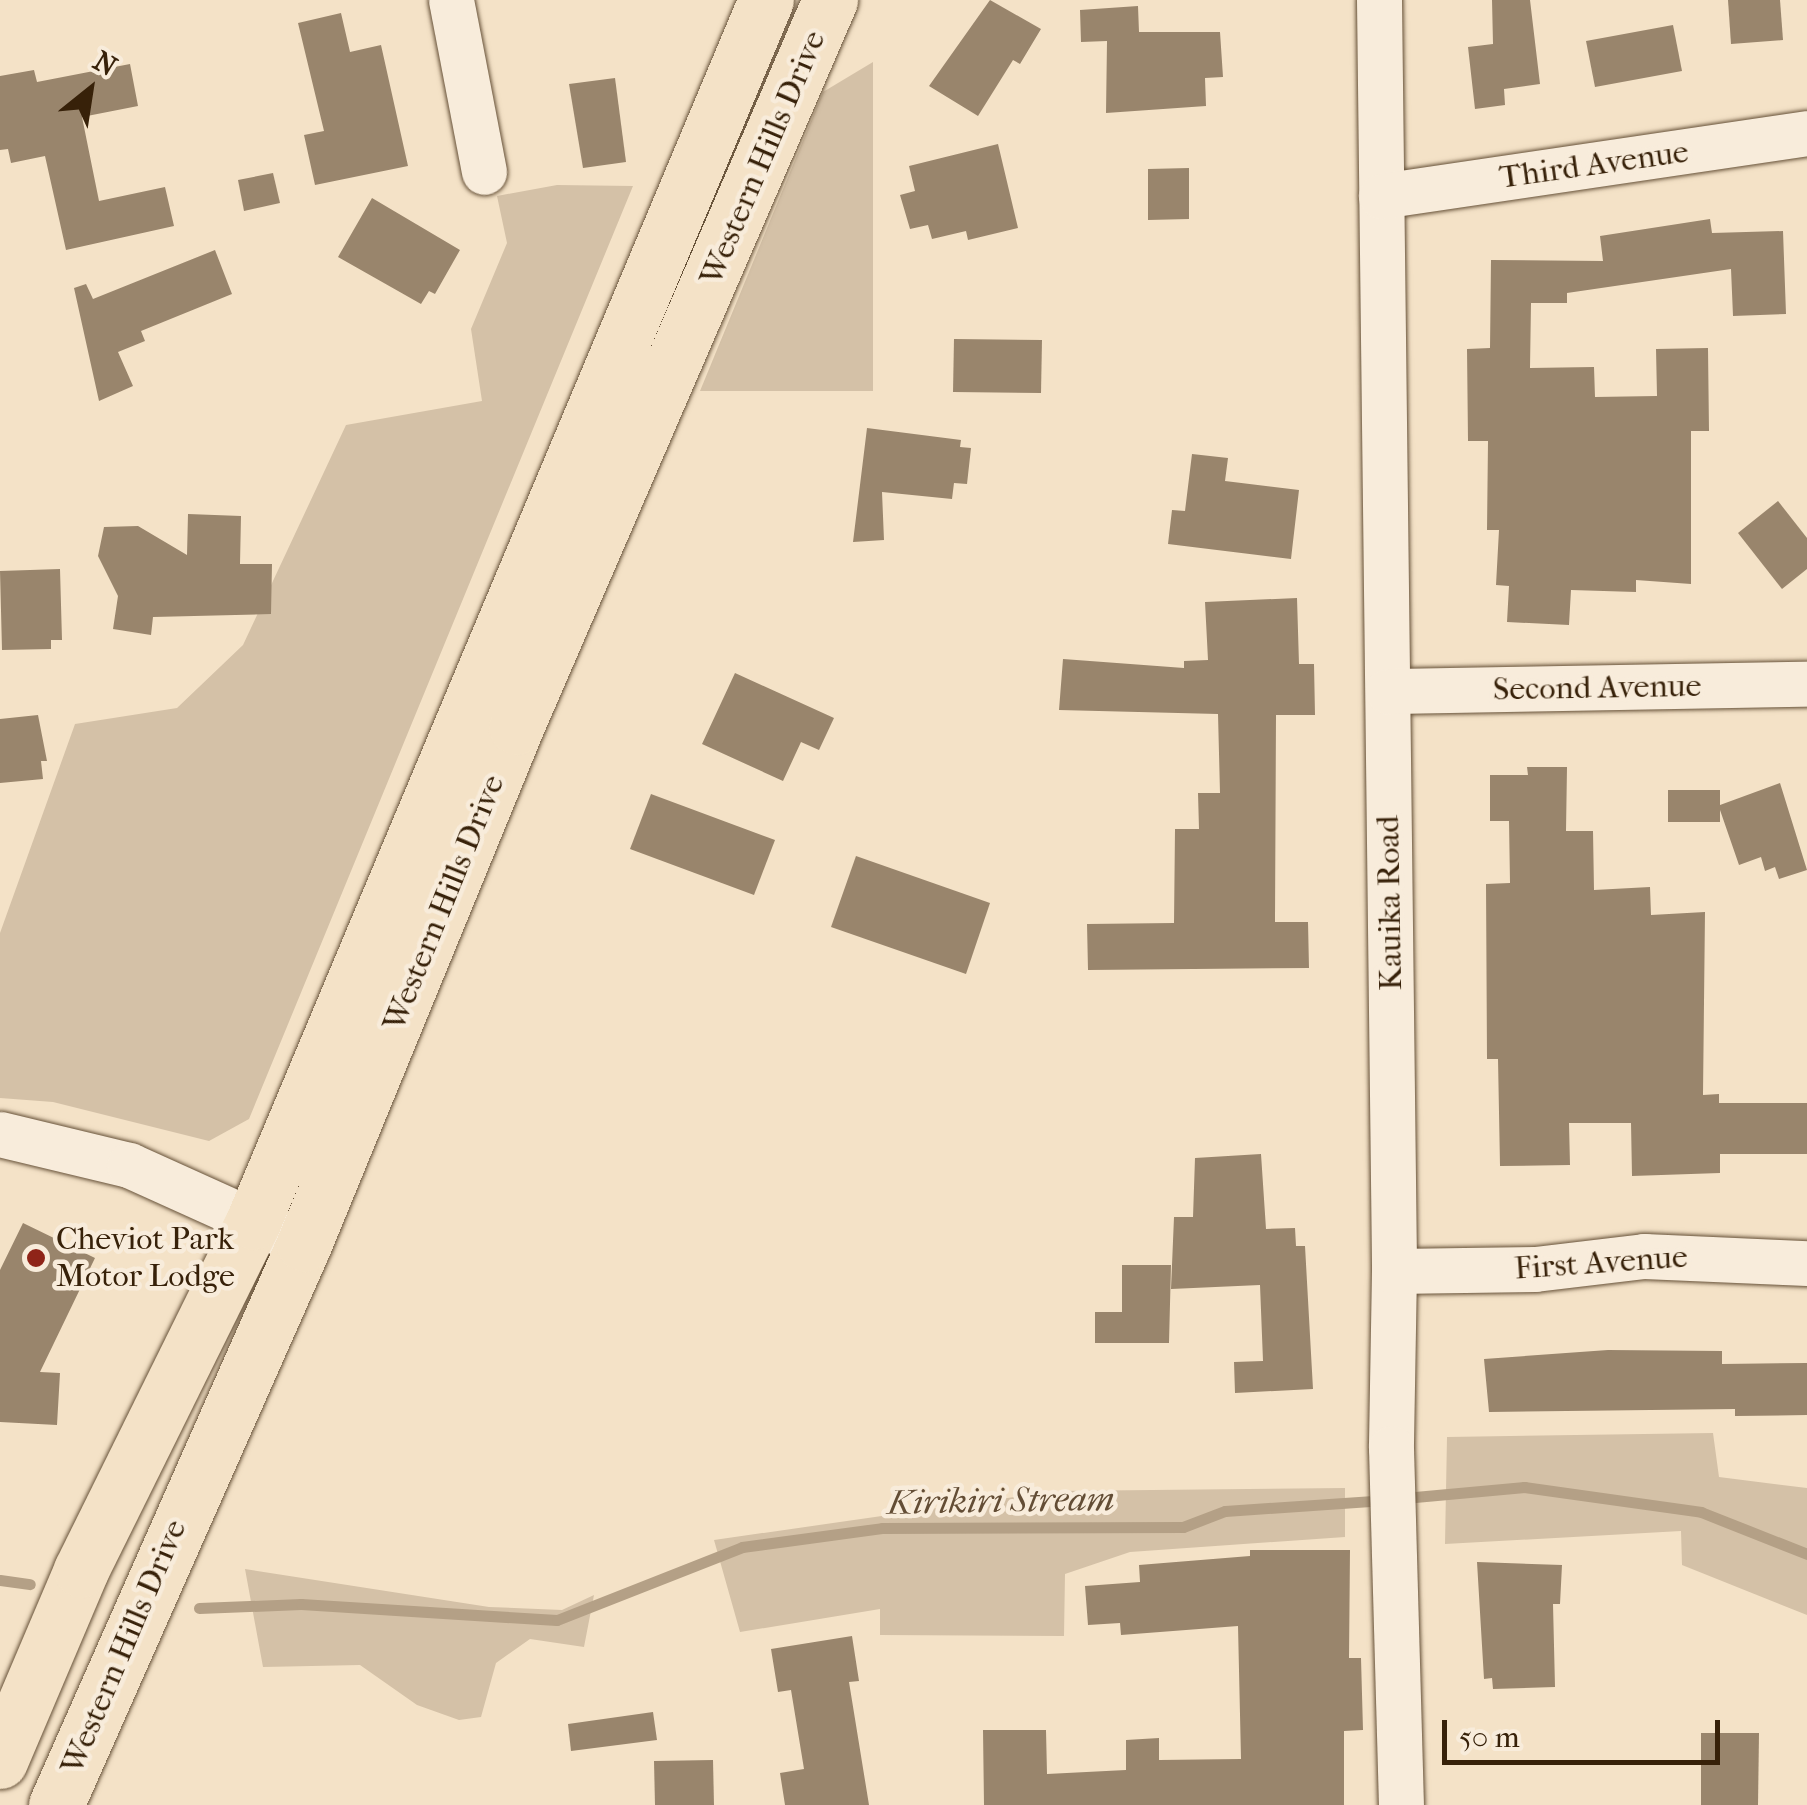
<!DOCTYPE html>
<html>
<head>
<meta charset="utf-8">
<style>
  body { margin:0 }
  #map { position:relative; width:1807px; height:1805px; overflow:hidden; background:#f4e2c7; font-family:"IM FELL French Canon",serif }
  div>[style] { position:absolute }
  .green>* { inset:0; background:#d4c1a7 }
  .stream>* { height:11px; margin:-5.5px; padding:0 5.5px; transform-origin:5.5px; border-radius:5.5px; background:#b4a086 }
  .building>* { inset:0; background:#99856c }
  .roads { filter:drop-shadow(0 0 2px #665138) drop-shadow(0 0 2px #665138) }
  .minor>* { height:45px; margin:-22.5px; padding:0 22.5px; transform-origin:22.5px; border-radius:22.5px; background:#f8ecdb }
  .trunk>* { height:55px; margin:-27.5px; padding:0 27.5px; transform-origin:27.5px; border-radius:27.5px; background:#f4e2c7 }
  .dots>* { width:28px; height:28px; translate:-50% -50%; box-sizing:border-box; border:5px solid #f8ecdb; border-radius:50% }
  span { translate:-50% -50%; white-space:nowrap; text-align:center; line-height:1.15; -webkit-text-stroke:9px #f8ecdb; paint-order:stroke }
  .street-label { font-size:32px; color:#372109 }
  .poi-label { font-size:32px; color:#372109 }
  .left { translate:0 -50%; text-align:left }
  .water-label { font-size:35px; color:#634d35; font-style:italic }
  .north { position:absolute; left:40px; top:40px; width:100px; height:100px; -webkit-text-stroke:8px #f8ecdb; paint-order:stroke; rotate:30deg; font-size:28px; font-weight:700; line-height:40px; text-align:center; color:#372109 }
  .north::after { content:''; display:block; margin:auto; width:35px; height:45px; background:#372109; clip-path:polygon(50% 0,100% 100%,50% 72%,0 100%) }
  .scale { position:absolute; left:1442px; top:1720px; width:278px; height:45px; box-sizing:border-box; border:5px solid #372109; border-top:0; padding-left:12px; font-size:30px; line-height:35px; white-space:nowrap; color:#372109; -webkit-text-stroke:8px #f8ecdb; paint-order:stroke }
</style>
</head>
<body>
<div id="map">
  <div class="green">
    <div style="clip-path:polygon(873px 62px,873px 391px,700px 391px,823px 92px)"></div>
    <div style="clip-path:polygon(557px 185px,633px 186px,249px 1119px,209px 1141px,53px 1102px,0 1098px,0 933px,75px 724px,177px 708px,243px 645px,346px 425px,482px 401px,471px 329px,507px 243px,497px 196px)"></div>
    <div style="clip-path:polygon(1713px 1433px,1719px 1477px,1807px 1488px,1807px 1615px,1682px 1565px,1681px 1531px,1445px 1544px,1447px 1437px)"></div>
    <div style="clip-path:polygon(1345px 1488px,1345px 1537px,1130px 1552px,1065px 1574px,1064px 1636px,880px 1635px,880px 1609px,740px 1632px,714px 1540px,1057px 1491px)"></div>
    <div style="clip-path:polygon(245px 1569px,489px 1607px,562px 1610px,594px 1595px,584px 1647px,530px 1639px,496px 1663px,481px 1717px,459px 1720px,417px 1705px,360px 1665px,263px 1667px)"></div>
  </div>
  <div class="stream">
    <div style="left:1404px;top:1498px;width:121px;rotate:-5.2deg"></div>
    <div style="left:1524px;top:1487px;width:179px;rotate:8deg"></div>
    <div style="left:1701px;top:1512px;width:114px;rotate:21.6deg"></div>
    <div style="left:0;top:1580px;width:30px;rotate:8deg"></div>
    <div style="left:199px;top:1608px;width:102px;rotate:-2.2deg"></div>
    <div style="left:301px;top:1604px;width:256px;rotate:3.6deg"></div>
    <div style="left:557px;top:1620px;width:199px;rotate:-21.5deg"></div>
    <div style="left:742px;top:1547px;width:141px;rotate:-7.7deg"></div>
    <div style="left:882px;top:1528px;width:301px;rotate:-0.2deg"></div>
    <div style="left:1183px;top:1527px;width:45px;rotate:-20.9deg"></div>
    <div style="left:1225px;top:1511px;width:160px;rotate:-3.9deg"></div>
  </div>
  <div class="building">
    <div style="clip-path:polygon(990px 0,1041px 29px,1020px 64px,1013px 60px,978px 116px,929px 86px)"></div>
    <div style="clip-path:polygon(1492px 0,1530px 0,1540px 84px,1504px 89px,1505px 105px,1475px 109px,1468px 47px,1493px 44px)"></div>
    <div style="clip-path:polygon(1728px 0,1780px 0,1783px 40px,1731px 44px)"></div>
    <div style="clip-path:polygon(1138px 6px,1139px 32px,1220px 32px,1223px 77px,1205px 78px,1206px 106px,1106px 113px,1107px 41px,1081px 42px,1080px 10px)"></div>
    <div style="clip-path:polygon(341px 13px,350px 52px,381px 45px,408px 166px,315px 185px,304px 135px,324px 131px,298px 23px)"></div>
    <div style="clip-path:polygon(1673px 25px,1682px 71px,1595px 87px,1586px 41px)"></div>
    <div style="clip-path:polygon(130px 64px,138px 106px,82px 117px,99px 201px,165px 187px,174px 226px,66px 250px,45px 156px,11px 163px,8px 149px,0 150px,0 76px,34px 70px,37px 82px)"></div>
    <div style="clip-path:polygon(615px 78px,626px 162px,583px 168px,569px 84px)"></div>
    <div style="clip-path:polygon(998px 144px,1018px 228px,968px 240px,966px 231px,932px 239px,928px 225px,910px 229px,900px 195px,915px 191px,909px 166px)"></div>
    <div style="clip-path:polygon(1189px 168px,1189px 219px,1148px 220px,1148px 169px)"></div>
    <div style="clip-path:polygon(273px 173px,280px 203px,244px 211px,238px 180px)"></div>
    <div style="clip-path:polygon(372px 198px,460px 250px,435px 294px,429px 291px,421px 304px,338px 257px)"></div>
    <div style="clip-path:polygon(1710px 219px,1712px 233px,1783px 231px,1786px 314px,1733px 316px,1731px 269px,1567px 293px,1567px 303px,1531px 303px,1530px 368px,1594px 367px,1595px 397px,1657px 396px,1656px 349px,1708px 348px,1709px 431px,1691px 431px,1691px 584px,1636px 580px,1636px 592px,1571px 590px,1569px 625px,1507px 622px,1509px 586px,1496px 585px,1499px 530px,1487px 530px,1488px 441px,1468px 441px,1467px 349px,1490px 348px,1491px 260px,1603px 261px,1600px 236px)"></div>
    <div style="clip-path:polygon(215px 250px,232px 294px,141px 331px,145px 341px,118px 352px,133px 386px,99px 401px,74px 288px,86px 284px,93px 299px)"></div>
    <div style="clip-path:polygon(954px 339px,1042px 340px,1041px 393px,953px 392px)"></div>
    <div style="clip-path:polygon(867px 428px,961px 440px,960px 447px,971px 448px,967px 484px,954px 483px,952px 499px,882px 492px,884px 540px,853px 542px)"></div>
    <div style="clip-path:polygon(1192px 454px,1228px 458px,1225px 481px,1299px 490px,1291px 559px,1168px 544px,1172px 510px,1185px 511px)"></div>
    <div style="clip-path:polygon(1778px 501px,1807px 538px,1807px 569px,1782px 589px,1738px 533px)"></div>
    <div style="clip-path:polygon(188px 514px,241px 516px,240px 564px,272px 564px,271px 614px,153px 617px,151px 635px,113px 629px,118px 596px,98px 556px,104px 527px,138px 526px,187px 555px)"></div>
    <div style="clip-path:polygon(60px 569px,62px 640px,51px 640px,51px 649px,2px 650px,0 571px)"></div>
    <div style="clip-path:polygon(1297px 598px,1299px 664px,1314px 664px,1315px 715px,1276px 715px,1275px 922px,1308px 922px,1309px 968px,1088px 970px,1087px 924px,1174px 923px,1175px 829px,1199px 829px,1198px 793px,1220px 793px,1218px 714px,1059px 710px,1063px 659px,1184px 668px,1184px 661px,1208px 660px,1205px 602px)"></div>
    <div style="clip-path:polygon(735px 673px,834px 718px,819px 750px,801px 742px,783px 781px,702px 744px)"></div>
    <div style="clip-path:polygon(38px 715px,47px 761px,41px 761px,43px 779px,0 783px,0 719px)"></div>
    <div style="clip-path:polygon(1527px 767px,1567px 767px,1566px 831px,1593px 831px,1594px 890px,1650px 887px,1651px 915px,1705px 912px,1703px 1095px,1719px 1094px,1719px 1103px,1807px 1103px,1807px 1154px,1720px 1154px,1720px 1173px,1632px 1176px,1631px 1123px,1569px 1123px,1570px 1165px,1500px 1166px,1498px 1059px,1487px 1059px,1486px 884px,1510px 883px,1509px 821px,1490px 821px,1490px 775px,1528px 775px)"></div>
    <div style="clip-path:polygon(1780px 783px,1807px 870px,1779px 879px,1775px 867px,1765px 871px,1761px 857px,1739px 865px,1720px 810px,1720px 822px,1668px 822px,1668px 790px,1720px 790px,1720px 805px)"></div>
    <div style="clip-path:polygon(651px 794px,775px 840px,754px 895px,630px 849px)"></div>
    <div style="clip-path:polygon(856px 856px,990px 903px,966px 974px,831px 927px)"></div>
    <div style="clip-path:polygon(1261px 1154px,1266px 1229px,1295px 1228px,1296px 1246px,1305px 1246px,1313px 1389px,1235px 1393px,1234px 1362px,1263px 1361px,1260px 1285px,1171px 1289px,1174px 1217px,1193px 1217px,1195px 1158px)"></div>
    <div style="clip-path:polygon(23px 1223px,95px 1258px,40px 1372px,60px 1373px,57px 1425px,0 1422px,0 1270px)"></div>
    <div style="clip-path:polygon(1122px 1265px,1171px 1265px,1169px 1343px,1095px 1343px,1095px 1312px,1122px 1312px)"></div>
    <div style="clip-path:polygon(1608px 1350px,1722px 1351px,1722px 1364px,1807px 1363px,1807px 1415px,1735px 1416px,1735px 1409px,1489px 1412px,1484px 1359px)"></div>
    <div style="clip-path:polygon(1250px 1550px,1350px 1550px,1349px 1658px,1361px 1658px,1363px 1730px,1344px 1731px,1344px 1805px,984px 1805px,983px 1730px,1046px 1730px,1047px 1774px,1126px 1770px,1126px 1740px,1159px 1738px,1159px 1760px,1241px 1759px,1238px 1626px,1121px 1635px,1120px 1623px,1088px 1625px,1085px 1586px,1140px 1582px,1139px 1565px,1250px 1556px)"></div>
    <div style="clip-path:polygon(1477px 1562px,1562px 1565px,1560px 1604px,1553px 1604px,1555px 1687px,1493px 1689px,1492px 1678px,1484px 1679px)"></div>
    <div style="clip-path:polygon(852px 1636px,859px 1681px,849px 1682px,869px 1805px,785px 1805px,780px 1773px,804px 1769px,791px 1690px,778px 1692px,771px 1649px)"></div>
    <div style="clip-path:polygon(653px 1712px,657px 1740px,571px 1751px,568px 1724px)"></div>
    <div style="clip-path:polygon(1701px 1733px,1759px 1733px,1758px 1805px,1701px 1805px)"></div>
    <div style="clip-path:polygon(713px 1760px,714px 1805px,655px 1805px,654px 1761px)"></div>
  </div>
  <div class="roads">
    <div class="minor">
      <div style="left:451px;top:0;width:175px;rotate:79.1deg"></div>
      <div style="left:1379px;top:0;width:1271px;rotate:89.32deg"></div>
      <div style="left:1394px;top:1271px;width:177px;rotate:91deg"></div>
      <div style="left:1391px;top:1448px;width:357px;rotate:88.4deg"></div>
      <div style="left:1381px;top:196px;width:431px;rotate:-8.4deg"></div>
      <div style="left:1388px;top:691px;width:419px;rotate:-1deg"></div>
      <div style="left:0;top:1134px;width:133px;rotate:13.5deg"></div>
      <div style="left:129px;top:1165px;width:170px;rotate:24.3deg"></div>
      <div style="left:1394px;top:1271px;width:141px;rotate:-0.8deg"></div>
      <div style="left:1535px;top:1269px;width:110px;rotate:-6.8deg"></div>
      <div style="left:1644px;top:1256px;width:163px;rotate:2.5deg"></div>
    </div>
    <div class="trunk">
      <div style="left:0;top:1761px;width:207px;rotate:-67deg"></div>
      <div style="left:81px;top:1570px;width:388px;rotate:-63.7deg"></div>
      <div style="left:253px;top:1222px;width:1325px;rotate:-67.23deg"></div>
      <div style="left:56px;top:1805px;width:613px;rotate:-66.15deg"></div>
      <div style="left:304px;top:1244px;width:559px;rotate:-67.7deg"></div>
      <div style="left:516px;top:727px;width:792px;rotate:-66.64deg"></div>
    </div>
  </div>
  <div class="dots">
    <div style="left:36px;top:1258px;background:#8f2418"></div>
  </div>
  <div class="street-label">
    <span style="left:763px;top:158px;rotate:-67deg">Western Hills Drive</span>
    <span style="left:1594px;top:165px;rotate:-8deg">Third Avenue</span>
    <span style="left:1597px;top:688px;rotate:-1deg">Second Avenue</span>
    <span style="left:444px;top:903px;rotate:-68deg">Western Hills Drive</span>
    <span style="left:1390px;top:903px;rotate:-91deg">Kauika Road</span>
    <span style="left:1601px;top:1263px;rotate:-4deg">First Avenue</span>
    <span style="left:124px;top:1647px;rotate:-67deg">Western Hills Drive</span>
  </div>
  <div class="poi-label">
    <span class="left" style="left:56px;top:1258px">Cheviot Park<br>Motor Lodge</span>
  </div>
  <div class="water-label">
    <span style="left:1001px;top:1501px;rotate:-1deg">Kirikiri Stream</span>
  </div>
  <div class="north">N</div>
  <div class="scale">50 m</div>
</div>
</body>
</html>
